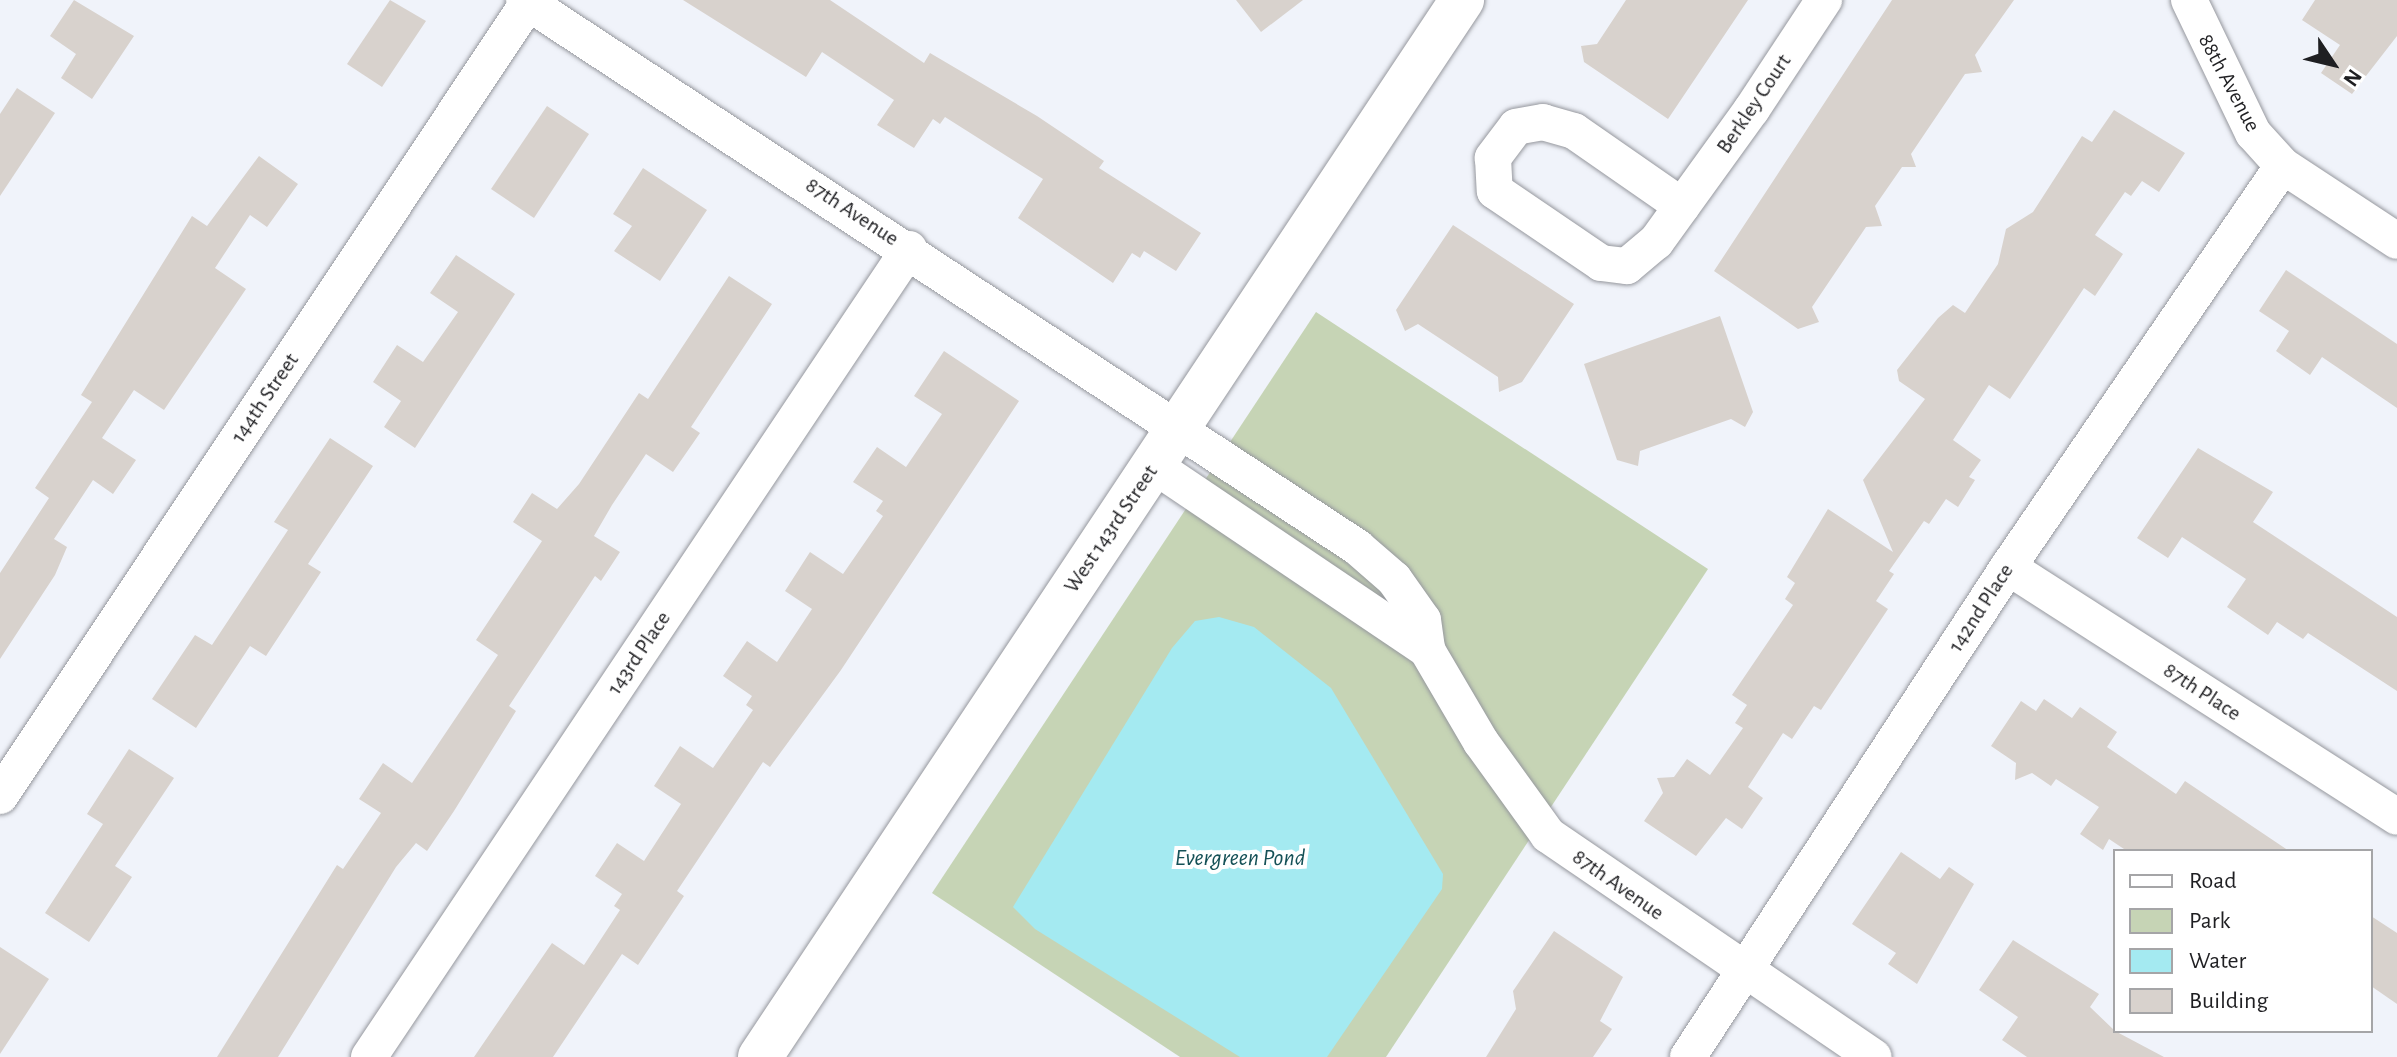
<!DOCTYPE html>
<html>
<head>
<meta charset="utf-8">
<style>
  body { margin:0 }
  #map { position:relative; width:2397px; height:1057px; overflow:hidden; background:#f0f3fa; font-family:"Alegreya Sans",sans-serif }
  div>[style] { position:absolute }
  .green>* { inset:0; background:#c6d4b5 }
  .water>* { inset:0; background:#a4eaf1 }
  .building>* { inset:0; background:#d8d2cd }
  .roads { filter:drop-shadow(0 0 2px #96989e) drop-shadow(0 0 2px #96989e) }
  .minor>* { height:36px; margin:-18px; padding:0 18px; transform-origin:18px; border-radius:18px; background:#fff }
  .major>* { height:44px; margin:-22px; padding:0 22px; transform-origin:22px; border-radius:22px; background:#fff }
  span { translate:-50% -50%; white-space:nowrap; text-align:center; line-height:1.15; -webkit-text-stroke:8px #fff; paint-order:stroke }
  .street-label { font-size:22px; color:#1f1f22 }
  .water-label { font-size:24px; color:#155157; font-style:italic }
  .legend { position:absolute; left:2113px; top:849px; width:260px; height:184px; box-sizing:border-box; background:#fff; border:2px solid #a5a5a7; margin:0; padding:10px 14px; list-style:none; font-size:24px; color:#1f1f22 }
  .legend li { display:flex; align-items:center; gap:16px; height:40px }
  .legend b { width:40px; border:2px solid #a5a5a7 }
  .north { position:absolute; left:2293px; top:24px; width:80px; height:80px; -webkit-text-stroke:6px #fff; paint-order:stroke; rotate:125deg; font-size:22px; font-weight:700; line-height:32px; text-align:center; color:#1f1f22 }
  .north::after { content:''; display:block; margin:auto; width:28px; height:36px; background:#1f1f22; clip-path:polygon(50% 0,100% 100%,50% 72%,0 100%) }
</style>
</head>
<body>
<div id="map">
  <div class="green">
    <div style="clip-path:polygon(1316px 312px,1708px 569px,1386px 1057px,1180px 1057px,932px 893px)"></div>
  </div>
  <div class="water">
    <div style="clip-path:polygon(1219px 617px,1254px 627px,1331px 688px,1443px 874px,1442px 889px,1327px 1057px,1240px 1057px,1035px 929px,1013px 907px,1172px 648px,1195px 621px)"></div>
  </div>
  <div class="building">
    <div style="clip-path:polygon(74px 0,134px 36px,92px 99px,61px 78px,76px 54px,50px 36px)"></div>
    <div style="clip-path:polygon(390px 0,426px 21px,382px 87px,347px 64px)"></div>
    <div style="clip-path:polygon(683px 0,830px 0,924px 63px,930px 53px,1037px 116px,1104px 161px,1099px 168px,1201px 233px,1176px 271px,1144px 251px,1140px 258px,1132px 253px,1113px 283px,1018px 218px,1043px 179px,945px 117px,940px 124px,933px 119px,914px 148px,877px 125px,894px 100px,822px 52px,806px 77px)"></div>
    <div style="clip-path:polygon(1236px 0,1303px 0,1261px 32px)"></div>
    <div style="clip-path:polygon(1626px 0,1748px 0,1668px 119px,1584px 62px,1581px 46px,1597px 44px)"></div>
    <div style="clip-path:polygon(1892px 0,2014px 0,1975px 55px,1982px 72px,1965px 74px,1911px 154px,1916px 167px,1902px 167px,1875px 206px,1882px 226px,1866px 227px,1812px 307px,1819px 322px,1798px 329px,1714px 271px)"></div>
    <div style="clip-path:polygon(2315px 0,2397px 0,2397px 36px,2352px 94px,2321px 73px,2340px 45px,2302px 20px)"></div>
    <div style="clip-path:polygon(17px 88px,55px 113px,0 196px,0 114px)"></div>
    <div style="clip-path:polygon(547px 106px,589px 134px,534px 218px,491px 189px)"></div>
    <div style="clip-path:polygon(2114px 110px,2185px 153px,2159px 192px,2142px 181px,2131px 196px,2125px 192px,2095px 235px,2123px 254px,2095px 296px,2084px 288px,2010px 399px,1989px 385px,1953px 440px,1981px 460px,1969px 477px,1975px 480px,1958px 507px,1946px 499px,1929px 524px,1924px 521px,1889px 571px,1894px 574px,1876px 601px,1888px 609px,1821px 710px,1814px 706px,1792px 739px,1783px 733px,1748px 787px,1763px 798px,1742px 829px,1726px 818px,1696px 856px,1644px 821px,1663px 793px,1657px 778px,1674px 777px,1687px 759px,1710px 775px,1743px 728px,1735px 723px,1747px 705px,1732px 695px,1793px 605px,1785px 599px,1795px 583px,1787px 577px,1828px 509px,1893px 552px,1863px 480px,1925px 399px,1899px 381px,1897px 370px,1938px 318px,1953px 305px,1965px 313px,1998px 264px,2006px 229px,2033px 212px,2082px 136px,2092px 142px)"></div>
    <div style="clip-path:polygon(259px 156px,298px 184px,267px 227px,250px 215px,215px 268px,246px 289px,164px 410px,134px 390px,102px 438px,136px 460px,113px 494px,93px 480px,54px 539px,67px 547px,55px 575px,0 659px,0 573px,49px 498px,35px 488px,92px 402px,81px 395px,192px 216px,207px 226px)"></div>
    <div style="clip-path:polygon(643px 168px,707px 210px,660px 281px,614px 251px,632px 226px,613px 214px)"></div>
    <div style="clip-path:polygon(1453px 225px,1574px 304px,1522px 382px,1499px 392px,1498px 377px,1418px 324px,1405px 331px,1396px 310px)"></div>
    <div style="clip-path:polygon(456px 255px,515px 294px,415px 448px,384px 427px,401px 401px,373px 382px,397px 345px,423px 362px,458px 312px,430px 293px)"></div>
    <div style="clip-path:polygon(2286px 270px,2397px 344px,2397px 408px,2322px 357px,2310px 375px,2276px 351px,2289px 331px,2259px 311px)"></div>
    <div style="clip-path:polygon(729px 276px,772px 304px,691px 427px,700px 433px,673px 472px,646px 454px,612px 505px,594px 536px,620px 552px,601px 581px,595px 576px,509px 706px,516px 711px,454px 811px,427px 851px,416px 843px,396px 867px,278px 1057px,217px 1057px,337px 865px,343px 869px,381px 813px,359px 799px,383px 763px,412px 783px,498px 655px,476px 640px,542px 541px,513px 522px,532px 493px,557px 509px,579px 484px,639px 393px,648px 399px)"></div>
    <div style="clip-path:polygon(1720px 316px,1753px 412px,1745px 427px,1731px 419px,1640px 451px,1638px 466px,1617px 460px,1584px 364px)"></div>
    <div style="clip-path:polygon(944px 351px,1019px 401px,841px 670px,770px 767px,763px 762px,677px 891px,684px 896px,638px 965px,622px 954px,553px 1057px,474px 1057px,552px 943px,584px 965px,620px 910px,614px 906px,622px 894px,595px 876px,617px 843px,644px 861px,681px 804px,654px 786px,680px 746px,713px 768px,753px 710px,746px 705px,752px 696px,723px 676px,747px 641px,777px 662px,812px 609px,785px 591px,810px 552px,843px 574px,883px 516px,876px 511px,883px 501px,853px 482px,877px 447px,906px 467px,942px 414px,914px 396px)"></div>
    <div style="clip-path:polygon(330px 438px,373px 466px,308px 564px,321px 572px,266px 656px,250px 646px,196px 728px,152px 699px,195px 635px,212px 645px,288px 530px,274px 522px)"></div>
    <div style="clip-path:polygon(2198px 448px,2273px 492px,2253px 522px,2397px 617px,2397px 691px,2308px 633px,2303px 639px,2277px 622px,2268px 635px,2227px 607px,2246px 579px,2182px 537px,2168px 558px,2137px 538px)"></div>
    <div style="clip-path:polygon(2044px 699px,2072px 718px,2080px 707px,2117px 732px,2107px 747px,2176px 794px,2185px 781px,2289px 851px,2127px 851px,2109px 839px,2103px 850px,2080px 834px,2099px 807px,2056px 779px,2051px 786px,2032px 773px,2015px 780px,2016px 763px,1991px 746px,2021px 701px,2036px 711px)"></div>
    <div style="clip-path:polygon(129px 749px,174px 778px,115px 866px,132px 877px,89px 942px,45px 913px,103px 824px,87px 814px)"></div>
    <div style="clip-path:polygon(1901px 852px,1940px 879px,1949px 867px,1974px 884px,1917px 984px,1888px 964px,1896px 953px,1852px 924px)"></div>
    <div style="clip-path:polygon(2371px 916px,2397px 933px,2397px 1004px,2371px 986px)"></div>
    <div style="clip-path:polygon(1554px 931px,1623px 977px,1600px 1021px,1612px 1029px,1593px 1057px,1486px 1057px,1516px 1009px,1513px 991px)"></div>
    <div style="clip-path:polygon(2013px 940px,2099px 994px,2090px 1007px,2115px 1031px,2164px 1057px,2027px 1057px,2002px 1040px,2018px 1017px,1979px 990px)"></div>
    <div style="clip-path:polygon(0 947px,49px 979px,0 1054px)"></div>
  </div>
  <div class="roads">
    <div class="minor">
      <div style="left:524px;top:0;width:997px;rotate:33.29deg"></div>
      <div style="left:1357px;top:547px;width:49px;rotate:40.9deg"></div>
      <div style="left:1394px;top:579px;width:50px;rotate:54.7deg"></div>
      <div style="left:1423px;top:620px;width:30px;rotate:82deg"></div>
      <div style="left:1427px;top:650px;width:107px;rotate:59.6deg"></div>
      <div style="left:1481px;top:742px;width:115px;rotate:54.2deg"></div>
      <div style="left:1548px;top:835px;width:394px;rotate:34.3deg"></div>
      <div style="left:2189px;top:0;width:148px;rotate:64.3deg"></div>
      <div style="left:2253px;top:133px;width:45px;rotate:47.7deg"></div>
      <div style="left:2283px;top:166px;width:136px;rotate:33.3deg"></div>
      <div style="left:1682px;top:206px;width:131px;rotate:-145.2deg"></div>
      <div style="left:1574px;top:131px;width:32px;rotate:-164deg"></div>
      <div style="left:1543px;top:122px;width:27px;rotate:170deg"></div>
      <div style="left:1516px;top:127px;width:39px;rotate:127deg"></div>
      <div style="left:1493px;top:158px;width:33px;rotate:87deg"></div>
      <div style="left:1495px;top:191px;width:128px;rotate:34.2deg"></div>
      <div style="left:1601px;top:263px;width:26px;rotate:7deg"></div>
      <div style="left:1627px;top:266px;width:38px;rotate:-40deg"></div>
      <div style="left:1656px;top:242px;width:164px;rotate:-54.2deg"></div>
      <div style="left:1752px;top:109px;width:131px;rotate:-56.6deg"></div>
      <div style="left:1153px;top:465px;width:331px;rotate:34deg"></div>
      <div style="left:2008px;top:567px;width:462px;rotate:32.7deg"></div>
      <div style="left:0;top:796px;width:956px;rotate:-56.34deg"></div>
      <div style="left:369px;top:1057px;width:972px;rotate:-56.24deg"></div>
      <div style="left:1688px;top:1057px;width:585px;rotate:-56.85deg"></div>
      <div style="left:2008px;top:567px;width:486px;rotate:-55.6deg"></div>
    </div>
    <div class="major">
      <div style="left:760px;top:1057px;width:1269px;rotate:-56.41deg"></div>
    </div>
  </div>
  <div class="street-label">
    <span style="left:2229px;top:83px;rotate:62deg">88th Avenue</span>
    <span style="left:1754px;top:104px;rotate:-56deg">Berkley Court</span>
    <span style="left:852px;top:212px;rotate:33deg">87th Avenue</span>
    <span style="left:265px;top:398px;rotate:-56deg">144th Street</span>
    <span style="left:1111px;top:529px;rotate:-56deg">West 143rd Street</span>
    <span style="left:1981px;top:608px;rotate:-57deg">142nd Place</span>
    <span style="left:639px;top:653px;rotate:-56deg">143rd Place</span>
    <span style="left:2202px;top:692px;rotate:33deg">87th Place</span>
    <span style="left:1618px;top:885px;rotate:35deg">87th Avenue</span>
  </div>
  <div class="water-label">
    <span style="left:1240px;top:859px">Evergreen Pond</span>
  </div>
  <ul class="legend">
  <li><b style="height:10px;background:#fff"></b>Road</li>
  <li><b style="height:22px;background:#c6d4b5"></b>Park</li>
  <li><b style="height:22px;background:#a4eaf1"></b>Water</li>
  <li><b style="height:22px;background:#d8d2cd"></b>Building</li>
  </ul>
  <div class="north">N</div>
</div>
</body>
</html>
